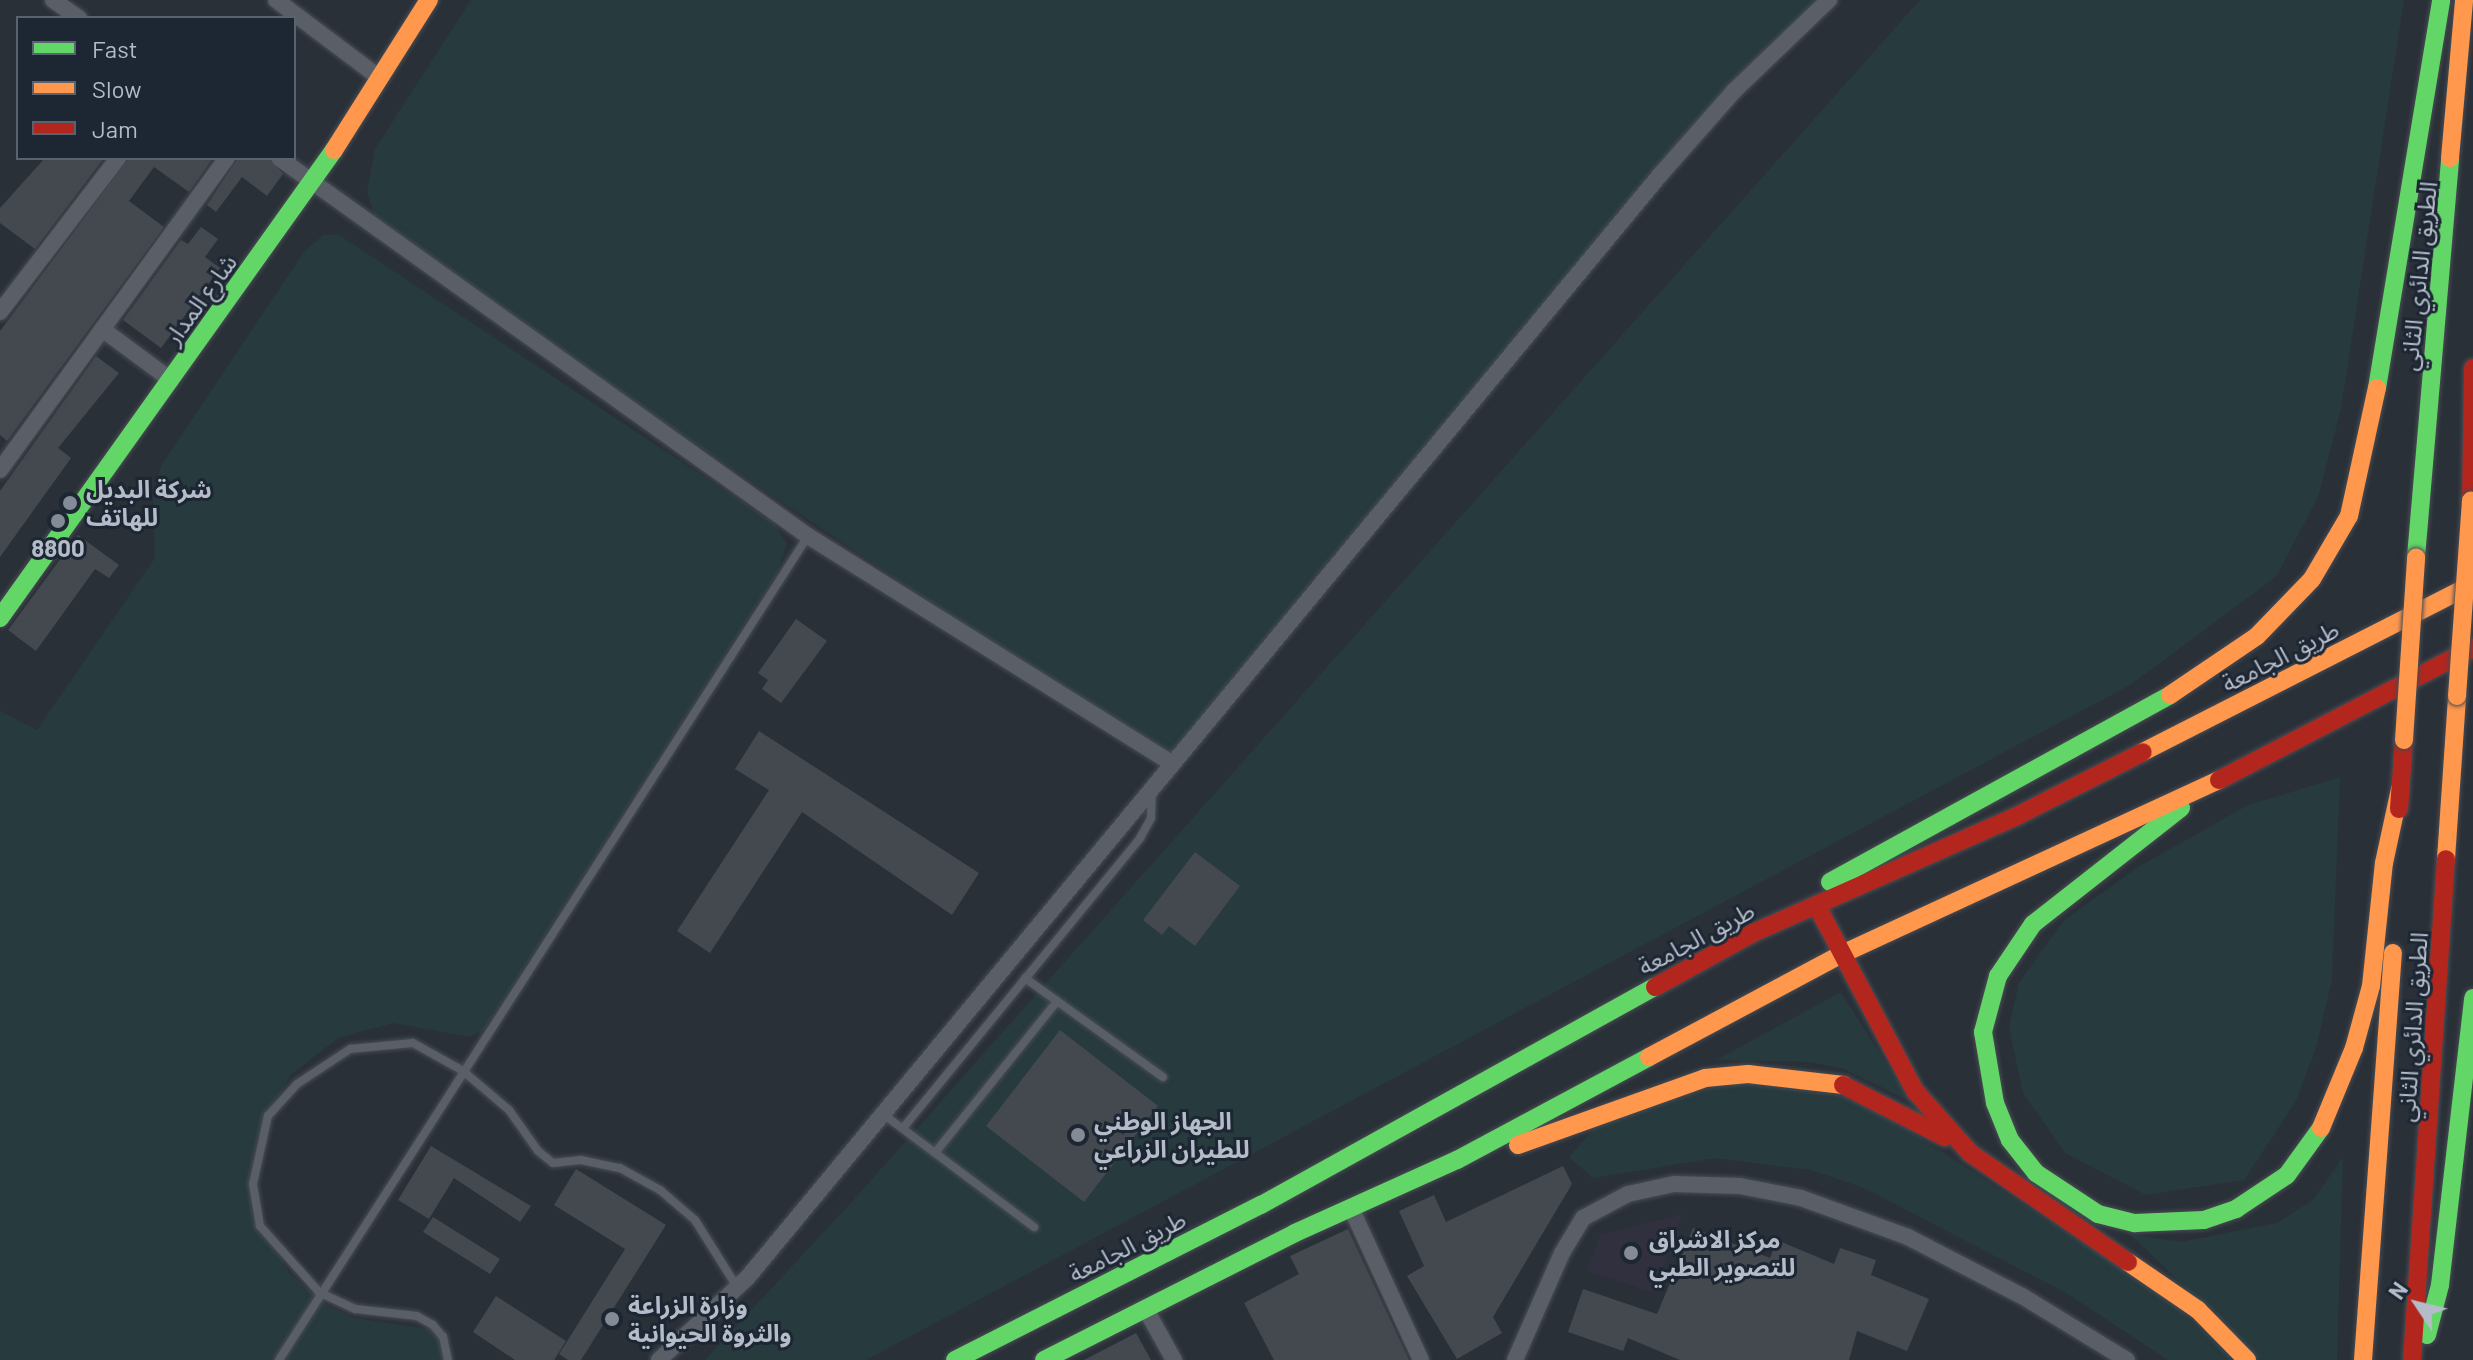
<!DOCTYPE html>
<html>
<head>
<meta charset="utf-8">
<style>
  body { margin:0 }
  #map { position:relative; width:2473px; height:1360px; overflow:hidden; background:#2a3038; font-family:Barlow,"Noto Sans Arabic",sans-serif }
  div>[style] { position:absolute }
  .medical>* { inset:0; background:#31303e }
  .green>* { inset:0; background:#273a3e }
  .building>* { inset:0; background:#444950 }
  .roads { filter:drop-shadow(0 0 2px #484c53) drop-shadow(0 0 2px #484c53) }
  .lane>* { height:8px; margin:-4px; padding:0 4px; transform-origin:4px; border-radius:4px; background:#5a5e66 }
  .street>* { height:16px; margin:-8px; padding:0 8px; transform-origin:8px; border-radius:8px; background:#5a5e66 }
  .fast>* { height:18px; margin:-9px; padding:0 9px; transform-origin:9px; border-radius:9px; background:#63d668 }
  .slow>* { height:18px; margin:-9px; padding:0 9px; transform-origin:9px; border-radius:9px; background:#ff974d }
  .jam>* { height:18px; margin:-9px; padding:0 9px; transform-origin:9px; border-radius:9px; background:#b3261e }
  .bridges { filter:drop-shadow(0 0 2px #474c53) drop-shadow(0 0 2px #474c53) }
  .slow-bridge>* { height:18px; margin:-9px; padding:0 9px; transform-origin:9px; border-radius:9px; background:#ff974d }
  .dots>* { width:22px; height:22px; translate:-50% -50%; box-sizing:border-box; border:4px solid #1d2633; border-radius:50% }
  span { translate:-50% -50%; white-space:nowrap; text-align:center; line-height:1.15; -webkit-text-stroke:6px #1d2633; paint-order:stroke }
  .street-label { font-size:24px; color:#b4bcc9 }
  .poi-label { font-size:24px; color:#b4bcc9; font-weight:700 }
  .left { translate:0 -50%; text-align:left }
  .legend { position:absolute; left:16px; top:16px; width:280px; height:144px; box-sizing:border-box; background:#1d2633; border:2px solid #59626f; margin:0; padding:10px 14px; list-style:none; font-size:24px; color:#b4bcc9 }
  .legend li { display:flex; align-items:center; gap:16px; height:40px }
  .legend b { width:40px; border:2px solid #59626f }
  .north { position:absolute; left:2377px; top:1264px; width:80px; height:80px; -webkit-text-stroke:6px #1d2633; paint-order:stroke; rotate:305deg; font-size:22px; font-weight:700; line-height:32px; text-align:center; color:#b4bcc9 }
  .north::after { content:''; display:block; margin:auto; width:28px; height:36px; background:#b4bcc9; clip-path:polygon(50% 0,100% 100%,50% 72%,0 100%) }
</style>
</head>
<body>
<div id="map">
  <div class="medical">
    <div style="clip-path:polygon(1682px 1214px,1654px 1293px,1587px 1271px,1600px 1235px)"></div>
  </div>
  <div class="green">
    <div style="clip-path:polygon(471px 0,1829px 0,1734px 91px,1171px 763px,380px 232px,367px 192px,375px 149px)"></div>
    <div style="clip-path:polygon(1920px 0,2404px 0,2341px 409px,2318px 497px,2276px 577px,2130px 685px,866px 1360px,705px 1360px,849px 1205px)"></div>
    <div style="clip-path:polygon(323px 235px,339px 235px,774px 523px,787px 544px,777px 573px,484px 1030px,470px 1037px,393px 1023px,338px 1038px,291px 1075px,265px 1118px,255px 1195px,261px 1222px,289px 1273px,327px 1305px,354px 1318px,435px 1330px,447px 1360px,0 1360px,0 711px,37px 730px,155px 558px,153px 492px,162px 464px,305px 251px)"></div>
    <div style="clip-path:polygon(2340px 777px,2332px 980px,2316px 1048px,2296px 1101px,2244px 1180px,2146px 1195px,2065px 1153px,2023px 1093px,2009px 1027px,2019px 983px,2064px 920px,2140px 866px,2246px 806px)"></div>
    <div style="clip-path:polygon(1841px 992px,1911px 1102px,1844px 1069px,1811px 1062px,1716px 1060px)"></div>
    <div style="clip-path:polygon(1739px 1079px,1839px 1095px,1882px 1113px,2165px 1296px,2233px 1360px,2168px 1360px,2068px 1294px,1864px 1188px,1811px 1170px,1715px 1158px,1593px 1178px,1569px 1157px,1603px 1119px)"></div>
    <div style="clip-path:polygon(2343px 1157px,2337px 1360px,2260px 1360px,2130px 1234px,2181px 1242px,2277px 1223px,2313px 1200px)"></div>
  </div>
  <div class="building">
    <div style="clip-path:polygon(45px 158px,104px 158px,35px 249px,0 223px,0 208px)"></div>
    <div style="clip-path:polygon(129px 158px,213px 158px,189px 192px,154px 167px,129px 201px,164px 227px,7px 441px,0 435px,0 331px)"></div>
    <div style="clip-path:polygon(238px 158px,268px 158px,283px 174px,267px 196px,242px 177px,216px 212px,207px 205px)"></div>
    <div style="clip-path:polygon(201px 227px,218px 239px,205px 257px,220px 268px,161px 348px,123px 320px,181px 240px,188px 244px)"></div>
    <div style="clip-path:polygon(96px 356px,119px 373px,58px 448px,71px 458px,0 557px,0 491px)"></div>
    <div style="clip-path:polygon(78px 535px,119px 565px,109px 578px,95px 569px,36px 651px,8px 630px)"></div>
    <div style="clip-path:polygon(796px 619px,827px 641px,781px 703px,762px 689px,768px 680px,758px 673px)"></div>
    <div style="clip-path:polygon(759px 731px,979px 873px,952px 915px,802px 812px,710px 953px,677px 931px,769px 790px,735px 769px)"></div>
    <div style="clip-path:polygon(1195px 852px,1240px 886px,1195px 946px,1169px 926px,1162px 935px,1143px 920px)"></div>
    <div style="clip-path:polygon(1060px 1030px,1158px 1106px,1084px 1202px,986px 1126px)"></div>
    <div style="clip-path:polygon(431px 1146px,531px 1206px,520px 1222px,454px 1178px,429px 1219px,398px 1200px)"></div>
    <div style="clip-path:polygon(1563px 1166px,1572px 1184px,1493px 1317px,1502px 1333px,1457px 1359px,1407px 1276px,1424px 1266px,1399px 1211px,1434px 1195px,1446px 1222px)"></div>
    <div style="clip-path:polygon(576px 1169px,666px 1225px,581px 1360px,568px 1360px,559px 1354px,625px 1249px,554px 1205px)"></div>
    <div style="clip-path:polygon(433px 1217px,500px 1259px,490px 1274px,423px 1232px)"></div>
    <div style="clip-path:polygon(1693px 1228px,1770px 1258px,1777px 1240px,1834px 1264px,1840px 1248px,1876px 1260px,1871px 1275px,1929px 1299px,1907px 1351px,1857px 1331px,1849px 1360px,1680px 1360px,1628px 1338px,1623px 1351px,1568px 1332px,1583px 1289px,1657px 1314px)"></div>
    <div style="clip-path:polygon(1348px 1229px,1409px 1360px,1274px 1360px,1244px 1303px,1299px 1274px,1290px 1256px)"></div>
    <div style="clip-path:polygon(496px 1296px,566px 1341px,554px 1360px,515px 1360px,473px 1332px)"></div>
    <div style="clip-path:polygon(1136px 1333px,1151px 1360px,1084px 1360px)"></div>
  </div>
  <div class="roads">
    <div class="lane">
      <div style="left:1025px;top:978px;width:170px;rotate:35.7deg"></div>
      <div style="left:883px;top:1114px;width:189px;rotate:36.8deg"></div>
      <div style="left:903px;top:1128px;width:375px;rotate:-50.7deg"></div>
      <div style="left:1140px;top:838px;width:23px;rotate:-61deg"></div>
      <div style="left:1151px;top:818px;width:25px;rotate:-88deg"></div>
      <div style="left:935px;top:1153px;width:195px;rotate:-51.2deg"></div>
      <div style="left:279px;top:1360px;width:979px;rotate:-57.3deg"></div>
      <div style="left:448px;top:1360px;width:24px;rotate:-102deg"></div>
      <div style="left:443px;top:1337px;width:16px;rotate:-130deg"></div>
      <div style="left:433px;top:1325px;width:18px;rotate:-151deg"></div>
      <div style="left:417px;top:1316px;width:62px;rotate:-173.6deg"></div>
      <div style="left:355px;top:1309px;width:40px;rotate:-155deg"></div>
      <div style="left:319px;top:1292px;width:89px;rotate:-131.8deg"></div>
      <div style="left:260px;top:1226px;width:43px;rotate:-99.5deg"></div>
      <div style="left:253px;top:1184px;width:70px;rotate:-77.6deg"></div>
      <div style="left:268px;top:1116px;width:43px;rotate:-47.8deg"></div>
      <div style="left:297px;top:1084px;width:64px;rotate:-33.4deg"></div>
      <div style="left:350px;top:1049px;width:63px;rotate:-5.4deg"></div>
      <div style="left:413px;top:1043px;width:57px;rotate:29.2deg"></div>
      <div style="left:463px;top:1071px;width:60px;rotate:40.3deg"></div>
      <div style="left:509px;top:1110px;width:50px;rotate:54.7deg"></div>
      <div style="left:538px;top:1151px;width:19px;rotate:39deg"></div>
      <div style="left:553px;top:1163px;width:28px;rotate:-6deg"></div>
      <div style="left:581px;top:1160px;width:40px;rotate:12deg"></div>
      <div style="left:620px;top:1168px;width:46px;rotate:28.8deg"></div>
      <div style="left:660px;top:1190px;width:46px;rotate:40.6deg"></div>
      <div style="left:695px;top:1220px;width:79px;rotate:57.9deg"></div>
    </div>
    <div class="street">
      <div style="left:53px;top:0;width:32px;rotate:35deg"></div>
      <div style="left:276px;top:0;width:130px;rotate:36.9deg"></div>
      <div style="left:279px;top:158px;width:650px;rotate:35.55deg"></div>
      <div style="left:808px;top:536px;width:428px;rotate:32deg"></div>
      <div style="left:0;top:312px;width:194px;rotate:-52.5deg"></div>
      <div style="left:102px;top:329px;width:86px;rotate:36.5deg"></div>
      <div style="left:0;top:470px;width:386px;rotate:-54deg"></div>
      <div style="left:1351px;top:1208px;width:167px;rotate:65.3deg"></div>
      <div style="left:1145px;top:1308px;width:60px;rotate:60.9deg"></div>
      <div style="left:659px;top:1360px;width:122px;rotate:-43deg"></div>
      <div style="left:748px;top:1277px;width:1430px;rotate:-50.39deg"></div>
      <div style="left:1660px;top:175px;width:112px;rotate:-48.6deg"></div>
      <div style="left:1734px;top:91px;width:132px;rotate:-43.8deg"></div>
      <div style="left:1515px;top:1360px;width:117px;rotate:-66.3deg"></div>
      <div style="left:1562px;top:1253px;width:41px;rotate:-59deg"></div>
      <div style="left:1583px;top:1218px;width:51px;rotate:-28.1deg"></div>
      <div style="left:1628px;top:1194px;width:47px;rotate:-12.3deg"></div>
      <div style="left:1674px;top:1184px;width:66px;rotate:1.7deg"></div>
      <div style="left:1740px;top:1186px;width:62px;rotate:11.1deg"></div>
      <div style="left:1801px;top:1198px;width:114px;rotate:20deg"></div>
      <div style="left:1908px;top:1237px;width:128px;rotate:27.4deg"></div>
      <div style="left:2022px;top:1296px;width:123px;rotate:31.4deg"></div>
    </div>
    <div class="fast">
      <div style="left:2377px;top:388px;width:393px;rotate:-80.6deg"></div>
      <div style="left:2416px;top:557px;width:400px;rotate:-85.1deg"></div>
      <div style="left:0;top:618px;width:575px;rotate:-54.49deg"></div>
      <div style="left:2181px;top:808px;width:188px;rotate:141.9deg"></div>
      <div style="left:2033px;top:924px;width:63px;rotate:123.9deg"></div>
      <div style="left:1998px;top:976px;width:58px;rotate:105deg"></div>
      <div style="left:1983px;top:1032px;width:72px;rotate:80.4deg"></div>
      <div style="left:1995px;top:1103px;width:40px;rotate:68deg"></div>
      <div style="left:2010px;top:1140px;width:42px;rotate:51.8deg"></div>
      <div style="left:2036px;top:1173px;width:74px;rotate:33.5deg"></div>
      <div style="left:2098px;top:1214px;width:38px;rotate:14deg"></div>
      <div style="left:2135px;top:1223px;width:69px;rotate:-2.5deg"></div>
      <div style="left:2204px;top:1220px;width:34px;rotate:-19deg"></div>
      <div style="left:2236px;top:1209px;width:61px;rotate:-33.7deg"></div>
      <div style="left:2287px;top:1175px;width:58px;rotate:-54.1deg"></div>
      <div style="left:1830px;top:882px;width:388px;rotate:-28.8deg"></div>
      <div style="left:2427px;top:1335px;width:52px;rotate:-75.4deg"></div>
      <div style="left:2440px;top:1285px;width:289px;rotate:-83.4deg"></div>
      <div style="left:955px;top:1360px;width:343px;rotate:-26.9deg"></div>
      <div style="left:1261px;top:1205px;width:450px;rotate:-29deg"></div>
      <div style="left:1044px;top:1360px;width:281px;rotate:-26.8deg"></div>
      <div style="left:1295px;top:1233px;width:178px;rotate:-24.3deg"></div>
      <div style="left:1457px;top:1160px;width:218px;rotate:-28.2deg"></div>
    </div>
    <div class="slow">
      <div style="left:334px;top:150px;width:178px;rotate:-57.7deg"></div>
      <div style="left:2450px;top:158px;width:159px;rotate:-84.9deg"></div>
      <div style="left:2170px;top:695px;width:105px;rotate:-34.1deg"></div>
      <div style="left:2257px;top:636px;width:79px;rotate:-46deg"></div>
      <div style="left:2312px;top:579px;width:73px;rotate:-59.6deg"></div>
      <div style="left:2349px;top:516px;width:131px;rotate:-77.7deg"></div>
      <div style="left:2143px;top:752px;width:370px;rotate:-27deg"></div>
      <div style="left:2446px;top:859px;width:163px;rotate:-86.1deg"></div>
      <div style="left:1649px;top:1057px;width:217px;rotate:-28.1deg"></div>
      <div style="left:1840px;top:955px;width:417px;rotate:-24.8deg"></div>
      <div style="left:2321px;top:1128px;width:87px;rotate:-67.6deg"></div>
      <div style="left:2354px;top:1048px;width:64px;rotate:-74.7deg"></div>
      <div style="left:2371px;top:986px;width:124px;rotate:-84deg"></div>
      <div style="left:2384px;top:863px;width:76px;rotate:-77.8deg"></div>
      <div style="left:1518px;top:1145px;width:199px;rotate:-19.7deg"></div>
      <div style="left:1705px;top:1078px;width:43px;rotate:-5.3deg"></div>
      <div style="left:1748px;top:1074px;width:96px;rotate:6.6deg"></div>
      <div style="left:2128px;top:1262px;width:85px;rotate:34.4deg"></div>
      <div style="left:2198px;top:1310px;width:70px;rotate:45.6deg"></div>
      <div style="left:2363px;top:1360px;width:408px;rotate:-85.8deg"></div>
    </div>
    <div class="jam">
      <div style="left:2471px;top:501px;width:133px;rotate:-89.1deg"></div>
      <div style="left:2219px;top:780px;width:286px;rotate:-27.5deg"></div>
      <div style="left:2399px;top:809px;width:69px;rotate:-85.9deg"></div>
      <div style="left:1817px;top:906px;width:209px;rotate:62.1deg"></div>
      <div style="left:1915px;top:1091px;width:83px;rotate:48.4deg"></div>
      <div style="left:1970px;top:1153px;width:192px;rotate:34.6deg"></div>
      <div style="left:1655px;top:987px;width:112px;rotate:-28.9deg"></div>
      <div style="left:1753px;top:933px;width:289px;rotate:-23.9deg"></div>
      <div style="left:2017px;top:816px;width:141px;rotate:-26.9deg"></div>
      <div style="left:1843px;top:1085px;width:114px;rotate:27.2deg"></div>
      <div style="left:2412px;top:1360px;width:502px;rotate:-86.12deg"></div>
    </div>
  </div>
  <div class="bridges">
    <div class="slow-bridge">
      <div style="left:2457px;top:696px;width:196px;rotate:-85.9deg"></div>
      <div style="left:2404px;top:740px;width:183px;rotate:-86.2deg"></div>
    </div>
  </div>
  <div class="dots">
    <div style="left:70px;top:503px;background:#848b96"></div>
    <div style="left:58px;top:521px;background:#848b96"></div>
    <div style="left:1078px;top:1135px;background:#848b96"></div>
    <div style="left:1631px;top:1253px;background:#848b96"></div>
    <div style="left:612px;top:1319px;background:#848b96"></div>
  </div>
  <div class="street-label">
    <span style="left:2418px;top:276px;rotate:-84deg">الطريق الدائري الثاني</span>
    <span style="left:200px;top:299px;rotate:-54deg">شارع المدار</span>
    <span style="left:2280px;top:656px;rotate:-27deg">طريق الجامعة</span>
    <span style="left:1696px;top:938px;rotate:-28deg">طريق الجامعة</span>
    <span style="left:2412px;top:1027px;rotate:-86deg">الطريق الدائري الثاني</span>
    <span style="left:1127px;top:1246px;rotate:-27deg">طريق الجامعة</span>
  </div>
  <div class="poi-label">
    <span class="left" style="left:86px;top:503px">شركة البديل<br>للهاتف</span>
    <span style="left:58px;top:548px">8800</span>
    <span class="left" style="left:1094px;top:1135px">الجهاز الوطني<br>للطيران الزراعي</span>
    <span class="left" style="left:1649px;top:1253px">مركز الاشراق<br>للتصوير الطبي</span>
    <span class="left" style="left:628px;top:1319px">وزارة الزراعة<br>والثروة الحيوانية</span>
  </div>
  <ul class="legend">
  <li><b style="height:10px;background:#63d668"></b>Fast</li>
  <li><b style="height:10px;background:#ff974d"></b>Slow</li>
  <li><b style="height:10px;background:#b3261e"></b>Jam</li>
  </ul>
  <div class="north">N</div>
</div>
</body>
</html>
